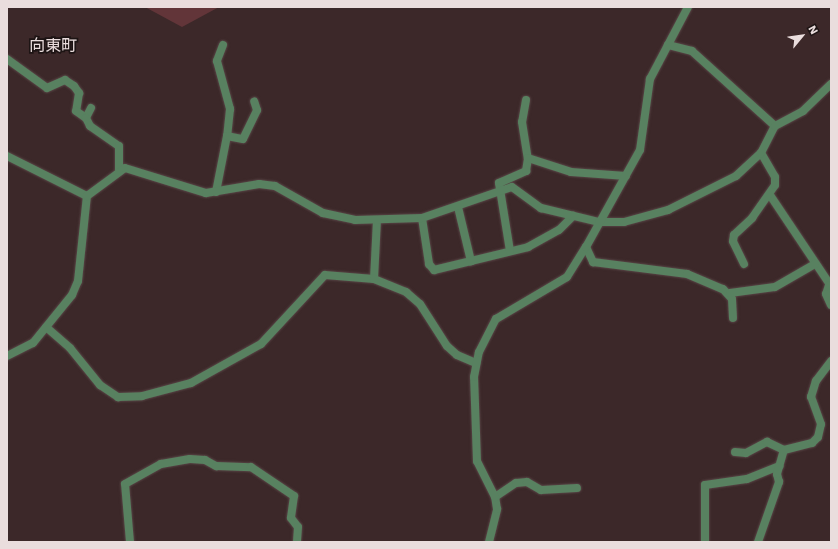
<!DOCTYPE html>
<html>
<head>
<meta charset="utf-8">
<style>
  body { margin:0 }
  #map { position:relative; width:838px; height:549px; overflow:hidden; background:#3c2829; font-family:"Work Sans","Noto Sans JP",sans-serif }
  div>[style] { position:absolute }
  .green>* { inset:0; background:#623539 }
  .roads { filter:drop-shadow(0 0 1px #584546) drop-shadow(0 0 1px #584546) }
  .minor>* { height:8px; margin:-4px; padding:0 4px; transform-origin:4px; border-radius:4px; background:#588160 }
  .tertiary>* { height:8px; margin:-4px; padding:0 4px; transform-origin:4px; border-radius:4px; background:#588160 }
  span { translate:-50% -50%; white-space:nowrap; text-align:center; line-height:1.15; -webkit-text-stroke:3.5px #1d1414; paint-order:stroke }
  .quarter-label { font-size:16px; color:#eadddd }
  .frame { position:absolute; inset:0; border:8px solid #eadddd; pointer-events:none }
  .north { position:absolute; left:782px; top:16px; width:40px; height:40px; -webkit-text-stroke:3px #1d1414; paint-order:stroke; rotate:61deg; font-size:11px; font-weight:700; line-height:16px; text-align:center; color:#eadddd }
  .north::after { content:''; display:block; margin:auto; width:14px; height:18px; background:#eadddd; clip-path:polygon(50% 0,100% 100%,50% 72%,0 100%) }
</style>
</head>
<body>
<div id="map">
  <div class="green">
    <div style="clip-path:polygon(145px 7px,219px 7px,182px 27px)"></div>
  </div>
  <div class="roads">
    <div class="minor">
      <div style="left:223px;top:45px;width:17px;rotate:111deg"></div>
      <div style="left:217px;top:61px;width:50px;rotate:74.8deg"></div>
      <div style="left:230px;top:109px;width:27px;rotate:96deg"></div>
      <div style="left:7px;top:59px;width:49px;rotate:35.9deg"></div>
      <div style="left:47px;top:88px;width:20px;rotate:-24deg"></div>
      <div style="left:65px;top:80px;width:11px;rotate:34deg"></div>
      <div style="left:74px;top:86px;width:9px;rotate:54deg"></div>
      <div style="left:79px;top:93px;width:18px;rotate:99deg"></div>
      <div style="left:76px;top:111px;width:12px;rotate:35deg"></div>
      <div style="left:526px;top:100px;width:22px;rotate:100deg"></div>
      <div style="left:522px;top:122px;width:36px;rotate:81deg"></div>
      <div style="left:91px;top:108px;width:11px;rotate:117deg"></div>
      <div style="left:86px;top:118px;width:9px;rotate:63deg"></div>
      <div style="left:90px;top:126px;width:35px;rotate:35deg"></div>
      <div style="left:119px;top:146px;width:24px;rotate:90deg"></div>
      <div style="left:7px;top:156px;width:89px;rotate:26.6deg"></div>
      <div style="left:216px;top:192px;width:57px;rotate:-78.9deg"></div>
      <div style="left:227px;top:136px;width:16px;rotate:11deg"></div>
      <div style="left:243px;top:139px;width:32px;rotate:-64deg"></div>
      <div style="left:257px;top:110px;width:9px;rotate:-108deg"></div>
      <div style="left:770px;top:195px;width:110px;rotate:56.2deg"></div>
      <div style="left:458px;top:207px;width:56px;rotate:76.5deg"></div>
      <div style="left:422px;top:218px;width:47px;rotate:81.3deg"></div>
      <div style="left:429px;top:264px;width:8px;rotate:50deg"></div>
      <div style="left:434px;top:270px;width:97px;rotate:-13.7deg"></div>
      <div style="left:528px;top:247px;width:35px;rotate:-29deg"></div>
      <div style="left:559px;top:230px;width:20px;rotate:-45deg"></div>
      <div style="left:586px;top:247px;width:17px;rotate:65deg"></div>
      <div style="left:593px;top:262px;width:95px;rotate:7.3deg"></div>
      <div style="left:687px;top:274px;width:39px;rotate:23deg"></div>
      <div style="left:723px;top:289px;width:13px;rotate:48deg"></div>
      <div style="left:732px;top:299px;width:19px;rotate:87deg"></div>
      <div style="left:510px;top:251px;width:69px;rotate:-99.2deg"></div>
      <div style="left:499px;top:183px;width:30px;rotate:-24deg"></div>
      <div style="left:526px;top:171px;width:13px;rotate:-81deg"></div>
      <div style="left:528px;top:158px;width:45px;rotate:18deg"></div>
      <div style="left:571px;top:172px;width:55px;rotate:4.2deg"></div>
      <div style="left:744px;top:264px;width:25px;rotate:-116deg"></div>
      <div style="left:733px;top:241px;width:6px;rotate:-81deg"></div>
      <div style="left:734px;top:235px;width:25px;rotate:-43deg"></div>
      <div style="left:752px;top:218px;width:40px;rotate:-55.1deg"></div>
      <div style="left:775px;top:185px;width:8px;rotate:-90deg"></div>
      <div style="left:775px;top:177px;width:28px;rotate:-120deg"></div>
      <div style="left:374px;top:279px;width:59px;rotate:-87.1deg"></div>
      <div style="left:829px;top:285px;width:9px;rotate:108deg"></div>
      <div style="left:826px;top:294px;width:12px;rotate:66deg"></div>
      <div style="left:730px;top:293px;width:45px;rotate:-7.6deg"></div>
      <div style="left:775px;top:287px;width:46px;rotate:-29.9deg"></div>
      <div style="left:46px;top:327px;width:32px;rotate:41deg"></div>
      <div style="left:70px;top:348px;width:48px;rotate:51deg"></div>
      <div style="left:100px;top:385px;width:22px;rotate:34deg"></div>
      <div style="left:118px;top:397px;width:24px;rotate:-2deg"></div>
      <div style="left:142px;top:396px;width:51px;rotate:-14.9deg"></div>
      <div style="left:191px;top:383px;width:80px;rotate:-29.1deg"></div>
      <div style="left:261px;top:344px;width:94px;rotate:-47.2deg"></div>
      <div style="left:325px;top:275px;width:49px;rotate:4.7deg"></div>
      <div style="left:374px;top:279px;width:35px;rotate:22deg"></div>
      <div style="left:406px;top:292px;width:18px;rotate:41deg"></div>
      <div style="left:420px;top:304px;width:50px;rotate:57.3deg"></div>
      <div style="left:447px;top:346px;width:13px;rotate:42deg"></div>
      <div style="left:457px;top:355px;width:21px;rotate:23deg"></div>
      <div style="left:7px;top:356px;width:29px;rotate:-27deg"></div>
      <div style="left:33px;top:343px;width:62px;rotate:-50.9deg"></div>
      <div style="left:72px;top:295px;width:15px;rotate:-67deg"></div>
      <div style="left:78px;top:281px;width:85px;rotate:-84deg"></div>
      <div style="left:87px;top:196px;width:47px;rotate:-36.4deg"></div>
      <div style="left:125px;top:168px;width:85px;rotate:17.2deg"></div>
      <div style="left:206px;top:193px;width:54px;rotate:-9.6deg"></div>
      <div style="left:259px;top:184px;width:16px;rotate:7deg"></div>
      <div style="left:275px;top:186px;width:55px;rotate:29.4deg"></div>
      <div style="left:323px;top:213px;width:33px;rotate:12deg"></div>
      <div style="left:355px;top:220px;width:67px;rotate:-1.7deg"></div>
      <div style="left:422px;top:218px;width:95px;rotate:-19deg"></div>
      <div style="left:512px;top:187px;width:36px;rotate:36deg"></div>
      <div style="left:541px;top:208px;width:60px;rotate:13.6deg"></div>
      <div style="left:599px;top:222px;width:25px"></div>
      <div style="left:624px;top:222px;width:46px;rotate:-15.3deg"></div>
      <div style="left:668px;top:210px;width:76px;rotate:-26.6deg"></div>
      <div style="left:736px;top:176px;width:34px;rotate:-43deg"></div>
      <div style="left:761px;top:153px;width:30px;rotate:-63deg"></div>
      <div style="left:775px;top:126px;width:112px;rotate:-137.9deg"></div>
      <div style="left:692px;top:51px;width:25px;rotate:-166deg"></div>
      <div style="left:735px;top:452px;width:11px;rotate:5deg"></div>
      <div style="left:746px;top:453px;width:24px;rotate:-28deg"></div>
      <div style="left:767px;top:442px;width:19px;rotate:25deg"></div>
      <div style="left:495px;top:497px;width:25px;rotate:-34deg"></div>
      <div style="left:516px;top:483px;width:11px;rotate:-5deg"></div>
      <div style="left:527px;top:482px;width:16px;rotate:30deg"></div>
      <div style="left:541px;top:490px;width:36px;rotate:-3deg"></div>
      <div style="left:130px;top:542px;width:58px;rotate:-94.9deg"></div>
      <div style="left:125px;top:484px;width:41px;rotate:-29.1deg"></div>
      <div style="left:161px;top:464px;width:29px;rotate:-10deg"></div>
      <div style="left:190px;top:459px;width:15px;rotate:4deg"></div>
      <div style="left:205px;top:460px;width:13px;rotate:29deg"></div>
      <div style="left:216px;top:466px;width:35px;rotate:2deg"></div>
      <div style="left:251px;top:467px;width:52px;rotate:34deg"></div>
      <div style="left:294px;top:496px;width:22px;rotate:98deg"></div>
      <div style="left:291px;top:518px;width:11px;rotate:52deg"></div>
      <div style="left:298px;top:527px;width:15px;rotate:94deg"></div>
      <div style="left:705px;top:542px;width:57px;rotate:-90deg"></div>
      <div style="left:705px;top:485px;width:42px;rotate:-8.1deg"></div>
      <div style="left:747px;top:479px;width:35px;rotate:-22deg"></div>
      <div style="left:758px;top:542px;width:64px;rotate:-70.7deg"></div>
      <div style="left:779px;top:482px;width:8px;rotate:-104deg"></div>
      <div style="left:777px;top:474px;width:25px;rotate:-74deg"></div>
      <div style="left:784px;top:450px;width:29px;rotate:-14deg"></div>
      <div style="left:812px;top:443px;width:8px;rotate:-45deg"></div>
      <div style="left:818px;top:437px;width:13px;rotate:-77deg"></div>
      <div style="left:821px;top:424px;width:29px;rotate:-110deg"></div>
      <div style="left:811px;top:397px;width:17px;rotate:-73deg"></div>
      <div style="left:816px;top:381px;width:25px;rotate:-53deg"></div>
    </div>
    <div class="tertiary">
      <div style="left:775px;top:126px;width:32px;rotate:-28deg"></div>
      <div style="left:803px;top:111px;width:39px;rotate:-44deg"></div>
      <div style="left:489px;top:542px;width:34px;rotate:-76deg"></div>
      <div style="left:497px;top:509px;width:12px;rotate:-99deg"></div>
      <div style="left:495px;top:497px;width:40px;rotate:-116.6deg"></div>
      <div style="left:477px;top:461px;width:84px;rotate:-92deg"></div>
      <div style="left:474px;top:377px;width:25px;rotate:-79deg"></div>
      <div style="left:479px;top:352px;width:37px;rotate:-63deg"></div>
      <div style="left:496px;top:319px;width:82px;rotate:-30.6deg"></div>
      <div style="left:567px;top:277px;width:36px;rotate:-58deg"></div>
      <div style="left:586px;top:247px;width:111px;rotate:-60.9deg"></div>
      <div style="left:640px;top:150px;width:72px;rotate:-82deg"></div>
      <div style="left:650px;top:79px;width:81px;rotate:-62.2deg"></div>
    </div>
  </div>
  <div class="quarter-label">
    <span style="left:53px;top:46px">向東町</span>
  </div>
  <div class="frame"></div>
  <div class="north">N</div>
</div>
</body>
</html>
